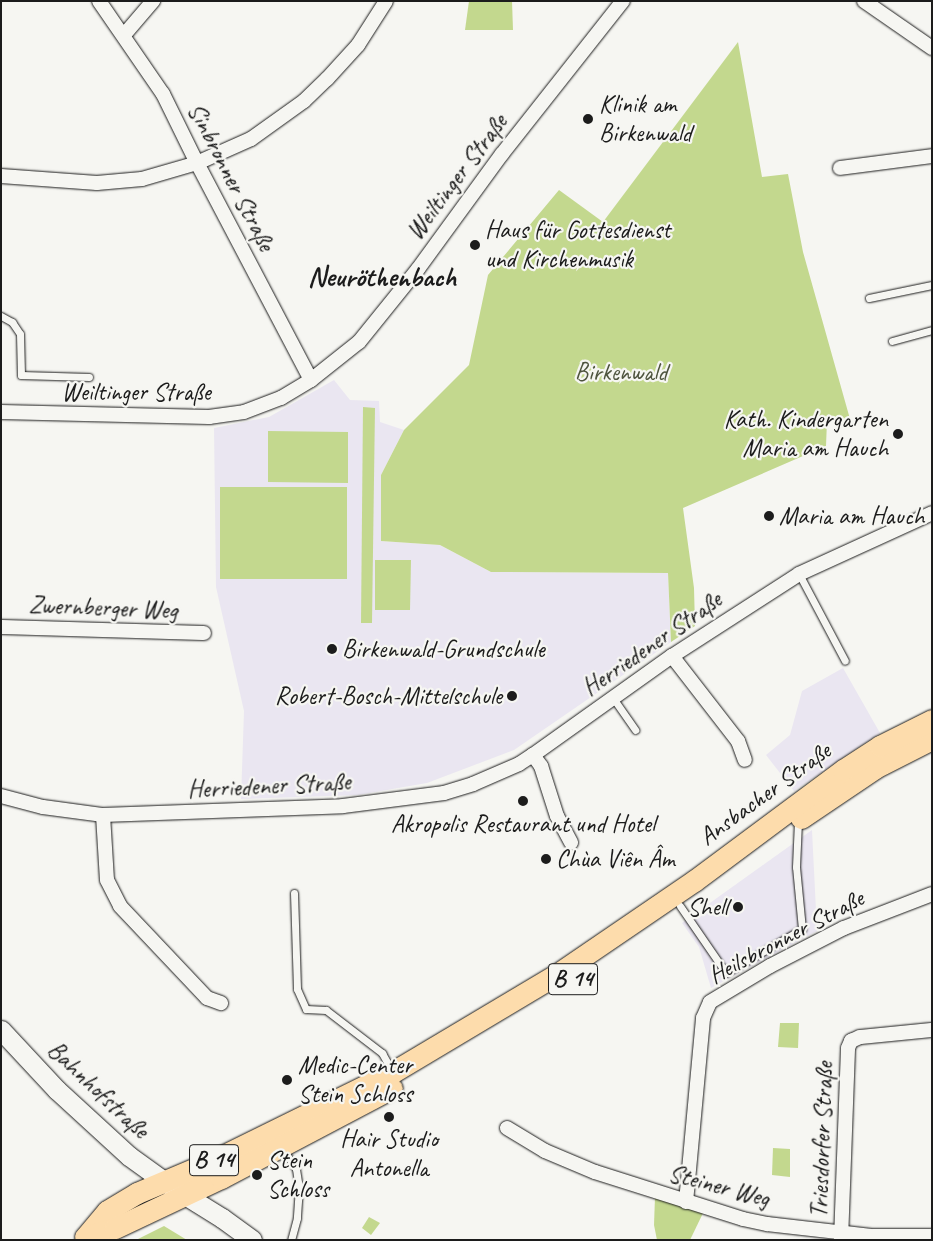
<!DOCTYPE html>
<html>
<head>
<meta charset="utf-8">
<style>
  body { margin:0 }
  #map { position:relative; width:933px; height:1241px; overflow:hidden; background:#f6f6f2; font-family:Caveat,sans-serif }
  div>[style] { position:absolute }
  .built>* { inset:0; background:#eae6f1 }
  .green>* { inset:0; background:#c3d88e }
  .roads { filter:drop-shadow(0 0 1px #1c1c1c) drop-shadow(0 0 1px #1c1c1c) }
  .service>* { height:7px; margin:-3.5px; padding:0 3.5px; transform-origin:3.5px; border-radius:3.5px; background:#f6f6f2 }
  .minor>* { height:14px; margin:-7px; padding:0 7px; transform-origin:7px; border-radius:7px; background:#f6f6f2 }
  .secondary>* { height:19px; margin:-9.5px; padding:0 9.5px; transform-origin:9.5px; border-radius:9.5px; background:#f6f6f2 }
  .primary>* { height:21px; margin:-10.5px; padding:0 10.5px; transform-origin:10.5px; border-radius:10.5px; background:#fddcac }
  .dots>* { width:14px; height:14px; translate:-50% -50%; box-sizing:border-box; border:2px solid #f6f6f2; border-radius:50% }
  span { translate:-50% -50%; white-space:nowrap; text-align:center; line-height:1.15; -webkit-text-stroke:4.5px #f6f6f2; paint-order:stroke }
  .shield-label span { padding:1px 4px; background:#f6f6f2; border:1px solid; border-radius:4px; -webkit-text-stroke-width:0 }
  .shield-label { font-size:24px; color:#1c1c1c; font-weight:700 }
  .poi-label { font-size:25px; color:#1c1c1c }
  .left { translate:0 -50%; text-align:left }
  .right { translate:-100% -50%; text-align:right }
  .street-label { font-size:25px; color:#1c1c1c }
  .park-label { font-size:25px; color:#4e543e }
  .quarter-label { font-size:28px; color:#1c1c1c; font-weight:700 }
  .frame { position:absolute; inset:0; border:2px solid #1c1c1c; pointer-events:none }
</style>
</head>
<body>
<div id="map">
  <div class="built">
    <div style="clip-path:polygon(334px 380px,350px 400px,379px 401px,380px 422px,404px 430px,381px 475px,381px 541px,440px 545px,491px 572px,668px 573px,671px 642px,514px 750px,427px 783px,358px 795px,241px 799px,244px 711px,216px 587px,214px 428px,269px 417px)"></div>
    <div style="clip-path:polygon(843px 668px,880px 733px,794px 791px,766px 755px,790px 735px,802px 691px)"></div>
    <div style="clip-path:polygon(812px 830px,817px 931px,711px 988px,699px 947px,682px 923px)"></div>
  </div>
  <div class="green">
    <div style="clip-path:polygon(469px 1px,512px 1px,513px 30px,465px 30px)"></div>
    <div style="clip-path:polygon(738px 42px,762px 177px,788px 174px,803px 252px,850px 419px,827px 421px,826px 446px,683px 508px,694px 588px,695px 626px,671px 642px,668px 573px,491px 572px,440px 545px,381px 541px,381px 475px,404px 430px,469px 365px,488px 275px,559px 190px,603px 222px)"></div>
    <div style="clip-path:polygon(363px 407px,375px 408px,372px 623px,361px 623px)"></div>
    <div style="clip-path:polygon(268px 431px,348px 432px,348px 483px,268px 482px)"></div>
    <div style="clip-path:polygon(220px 487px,347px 487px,347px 579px,220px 579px)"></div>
    <div style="clip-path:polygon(375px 560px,411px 560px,410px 610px,375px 610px)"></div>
    <div style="clip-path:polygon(780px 1023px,799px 1023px,798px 1048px,778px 1047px)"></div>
    <div style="clip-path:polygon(773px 1148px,790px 1149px,790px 1177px,772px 1175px)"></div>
    <div style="clip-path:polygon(655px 1197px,704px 1211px,690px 1240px,657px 1240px,654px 1225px)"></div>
    <div style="clip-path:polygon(369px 1217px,380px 1223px,371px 1235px,362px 1228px)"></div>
    <div style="clip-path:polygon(164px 1226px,187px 1240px,136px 1240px)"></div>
  </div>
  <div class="roads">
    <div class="service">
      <div style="left:869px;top:298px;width:64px;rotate:-11.7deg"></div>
      <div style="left:1px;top:316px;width:13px;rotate:29deg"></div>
      <div style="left:12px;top:322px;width:14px;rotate:56deg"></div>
      <div style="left:20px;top:334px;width:41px;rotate:88.6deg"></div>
      <div style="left:21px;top:375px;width:68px;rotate:1.7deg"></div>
      <div style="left:892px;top:341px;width:41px;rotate:-15.4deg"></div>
      <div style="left:799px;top:574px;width:98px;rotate:62.1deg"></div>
      <div style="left:613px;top:698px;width:39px;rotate:55deg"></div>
      <div style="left:294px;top:893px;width:96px;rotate:88.2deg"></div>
      <div style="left:297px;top:989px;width:22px;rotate:66deg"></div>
      <div style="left:306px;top:1009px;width:20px;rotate:3deg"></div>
      <div style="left:326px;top:1010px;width:71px;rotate:37.5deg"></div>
      <div style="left:382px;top:1053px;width:18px;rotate:61deg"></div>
      <div style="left:680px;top:906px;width:81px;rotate:55.5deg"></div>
      <div style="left:726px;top:973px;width:88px;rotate:-30.1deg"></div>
      <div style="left:802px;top:929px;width:62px;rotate:-95.5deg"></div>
      <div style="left:796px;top:867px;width:46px;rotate:-87.5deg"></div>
      <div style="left:282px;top:1148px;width:25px;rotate:56deg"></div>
      <div style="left:296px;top:1169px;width:18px;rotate:81deg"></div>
      <div style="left:299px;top:1187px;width:31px;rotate:94deg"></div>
      <div style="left:297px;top:1218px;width:23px;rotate:105deg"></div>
    </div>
    <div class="minor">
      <div style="left:99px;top:1px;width:113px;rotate:55.5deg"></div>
      <div style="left:163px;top:94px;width:77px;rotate:63.8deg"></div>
      <div style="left:197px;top:163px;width:245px;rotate:62.3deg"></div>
      <div style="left:864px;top:1px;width:83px;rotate:34.7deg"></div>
      <div style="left:124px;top:35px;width:45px;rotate:-49.5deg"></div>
      <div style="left:840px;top:168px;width:93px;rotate:-7.4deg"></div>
      <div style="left:1px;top:176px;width:96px;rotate:4.2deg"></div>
      <div style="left:97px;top:183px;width:45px;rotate:-5.1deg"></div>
      <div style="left:142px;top:179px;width:57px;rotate:-16.2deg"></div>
      <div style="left:197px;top:163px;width:59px;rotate:-24deg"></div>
      <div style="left:251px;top:139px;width:65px;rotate:-35.6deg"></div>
      <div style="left:304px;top:101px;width:32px;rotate:-44deg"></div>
      <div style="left:327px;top:79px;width:46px;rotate:-47.6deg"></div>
      <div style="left:358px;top:45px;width:52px;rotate:-57.5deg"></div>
      <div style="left:1px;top:412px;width:208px;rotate:1.4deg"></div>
      <div style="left:209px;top:417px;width:35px;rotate:-8deg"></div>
      <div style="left:244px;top:412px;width:40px;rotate:-21deg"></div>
      <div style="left:281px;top:398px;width:35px;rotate:-31deg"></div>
      <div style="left:311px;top:380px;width:61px;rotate:-38.4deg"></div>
      <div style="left:359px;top:342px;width:94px;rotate:-51.1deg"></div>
      <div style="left:418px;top:269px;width:142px;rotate:-53.9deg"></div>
      <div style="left:502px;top:154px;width:195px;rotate:-51.7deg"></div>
      <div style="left:1px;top:627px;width:203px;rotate:1.7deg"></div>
      <div style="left:672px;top:656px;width:108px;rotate:52.2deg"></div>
      <div style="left:738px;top:741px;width:20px;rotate:70deg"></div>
      <div style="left:533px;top:755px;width:14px;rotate:54deg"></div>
      <div style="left:541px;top:766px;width:52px;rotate:72.3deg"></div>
      <div style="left:557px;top:816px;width:30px;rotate:62deg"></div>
      <div style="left:1px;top:796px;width:43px;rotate:14.7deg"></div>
      <div style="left:43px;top:807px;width:61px;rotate:7.6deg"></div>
      <div style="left:103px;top:815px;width:240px;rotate:-2.1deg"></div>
      <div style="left:343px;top:806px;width:102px;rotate:-7.3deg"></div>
      <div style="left:444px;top:793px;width:30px;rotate:-17deg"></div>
      <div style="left:473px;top:784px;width:50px;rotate:-23.5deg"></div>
      <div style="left:519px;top:764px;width:17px;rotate:-33deg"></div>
      <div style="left:533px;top:755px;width:171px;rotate:-35.5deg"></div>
      <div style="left:672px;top:656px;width:151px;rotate:-32.8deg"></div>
      <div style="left:799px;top:574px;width:146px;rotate:-24.6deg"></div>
      <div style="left:103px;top:815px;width:65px;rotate:86.5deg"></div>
      <div style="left:107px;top:880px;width:29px;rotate:63deg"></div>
      <div style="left:120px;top:906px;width:127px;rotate:46.6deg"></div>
      <div style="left:207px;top:998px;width:15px;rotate:20deg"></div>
      <div style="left:507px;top:1128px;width:44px;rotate:31.2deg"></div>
      <div style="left:545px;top:1151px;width:54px;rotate:22.8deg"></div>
      <div style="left:595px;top:1172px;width:155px;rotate:17.6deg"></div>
      <div style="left:743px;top:1219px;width:25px;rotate:12deg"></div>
      <div style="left:767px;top:1224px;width:107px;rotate:6.5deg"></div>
      <div style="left:873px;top:1236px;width:59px"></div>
      <div style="left:686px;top:1202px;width:185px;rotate:-84.7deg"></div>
      <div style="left:703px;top:1018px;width:17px;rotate:-66deg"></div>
      <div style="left:710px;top:1002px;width:70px;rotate:-31deg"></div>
      <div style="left:770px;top:966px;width:83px;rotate:-27.2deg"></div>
      <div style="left:844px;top:928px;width:94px;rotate:-21.1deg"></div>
      <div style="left:841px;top:1240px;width:192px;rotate:-87.9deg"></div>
      <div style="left:848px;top:1048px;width:8px;rotate:-67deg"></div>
      <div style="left:851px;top:1041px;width:10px;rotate:-24deg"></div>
      <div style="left:860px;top:1037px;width:72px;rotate:-5.6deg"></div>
    </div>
    <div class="secondary">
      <div style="left:1px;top:1030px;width:82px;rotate:47deg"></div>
      <div style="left:57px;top:1090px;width:98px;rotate:42.5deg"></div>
      <div style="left:129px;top:1156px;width:53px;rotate:35.8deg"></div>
      <div style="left:172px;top:1187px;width:59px;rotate:31.8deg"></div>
      <div style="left:222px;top:1218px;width:37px;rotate:36deg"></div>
    </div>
    <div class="primary">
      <div style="left:801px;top:818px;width:89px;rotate:-34deg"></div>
      <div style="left:875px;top:768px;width:64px;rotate:-27deg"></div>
      <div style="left:87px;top:1235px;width:31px;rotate:-50deg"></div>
      <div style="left:107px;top:1211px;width:35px;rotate:-31deg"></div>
      <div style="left:137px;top:1193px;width:77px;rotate:-22.9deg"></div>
      <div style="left:208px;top:1163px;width:206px;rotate:-26.2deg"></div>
      <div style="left:393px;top:1072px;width:190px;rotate:-30.8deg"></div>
      <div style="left:556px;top:975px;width:167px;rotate:-34.3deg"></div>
      <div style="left:694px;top:881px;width:186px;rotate:-36.7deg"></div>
      <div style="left:843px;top:770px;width:44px;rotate:-33deg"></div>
      <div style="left:880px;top:746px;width:58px;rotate:-26.6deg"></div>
      <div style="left:85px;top:1237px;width:31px;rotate:-17deg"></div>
      <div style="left:115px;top:1228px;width:117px;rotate:-25.3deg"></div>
      <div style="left:221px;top:1178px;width:193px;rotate:-27.8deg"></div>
    </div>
  </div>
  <div class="dots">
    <div style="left:588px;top:119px;background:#1c1c1c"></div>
    <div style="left:475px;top:245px;background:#1c1c1c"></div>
    <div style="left:898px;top:434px;background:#1c1c1c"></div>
    <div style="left:769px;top:516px;background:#1c1c1c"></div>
    <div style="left:332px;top:649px;background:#1c1c1c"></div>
    <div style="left:512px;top:696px;background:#1c1c1c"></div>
    <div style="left:523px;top:801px;background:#1c1c1c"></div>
    <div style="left:546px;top:859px;background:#1c1c1c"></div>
    <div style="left:738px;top:907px;background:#1c1c1c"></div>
    <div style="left:287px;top:1080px;background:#1c1c1c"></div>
    <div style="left:389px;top:1117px;background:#1c1c1c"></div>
    <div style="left:257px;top:1175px;background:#1c1c1c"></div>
  </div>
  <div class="shield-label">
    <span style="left:573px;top:979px">B 14</span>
    <span style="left:214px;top:1160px">B 14</span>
  </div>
  <div class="poi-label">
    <span class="left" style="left:599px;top:119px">Klinik am<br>Birkenwald</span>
    <span class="left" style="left:485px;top:245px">Haus für Gottesdienst<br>und Kirchenmusik</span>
    <span class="right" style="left:888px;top:434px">Kath. Kindergarten<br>Maria am Hauch</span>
    <span class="left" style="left:779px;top:516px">Maria am Hauch</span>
    <span class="left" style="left:342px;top:649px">Birkenwald-Grundschule</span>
    <span class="right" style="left:502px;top:696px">Robert-Bosch-Mittelschule</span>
    <span style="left:523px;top:824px">Akropolis Restaurant und Hotel</span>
    <span class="left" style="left:556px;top:859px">Chùa Viên Âm</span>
    <span class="right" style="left:728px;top:907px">Shell</span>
    <span class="left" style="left:298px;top:1080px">Medic-Center<br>Stein Schloss</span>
    <span style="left:389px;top:1154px">Hair Studio<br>Antonella</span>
    <span class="left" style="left:267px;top:1175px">Stein<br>Schloss</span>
  </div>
  <div class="street-label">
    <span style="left:231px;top:177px;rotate:63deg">Sinbronner Straße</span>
    <span style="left:457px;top:177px;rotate:-53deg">Weiltinger Straße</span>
    <span style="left:136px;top:392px">Weiltinger Straße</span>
    <span style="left:103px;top:608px;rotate:2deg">Zwernberger Weg</span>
    <span style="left:652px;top:644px;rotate:-35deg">Herriedener Straße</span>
    <span style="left:269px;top:786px;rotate:-3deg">Herriedener Straße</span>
    <span style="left:765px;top:794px;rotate:-36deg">Ansbacher Straße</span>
    <span style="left:786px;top:937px;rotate:-28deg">Heilsbronner Straße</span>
    <span style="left:98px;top:1090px;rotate:43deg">Bahnhofstraße</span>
    <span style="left:822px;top:1140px;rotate:-88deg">Triesdorfer Straße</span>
    <span style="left:719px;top:1186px;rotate:15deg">Steiner Weg</span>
  </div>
  <div class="park-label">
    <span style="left:621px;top:372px">Birkenwald</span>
  </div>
  <div class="quarter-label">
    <span style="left:382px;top:277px">Neuröthenbach</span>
  </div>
  <div class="frame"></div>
</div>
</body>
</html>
